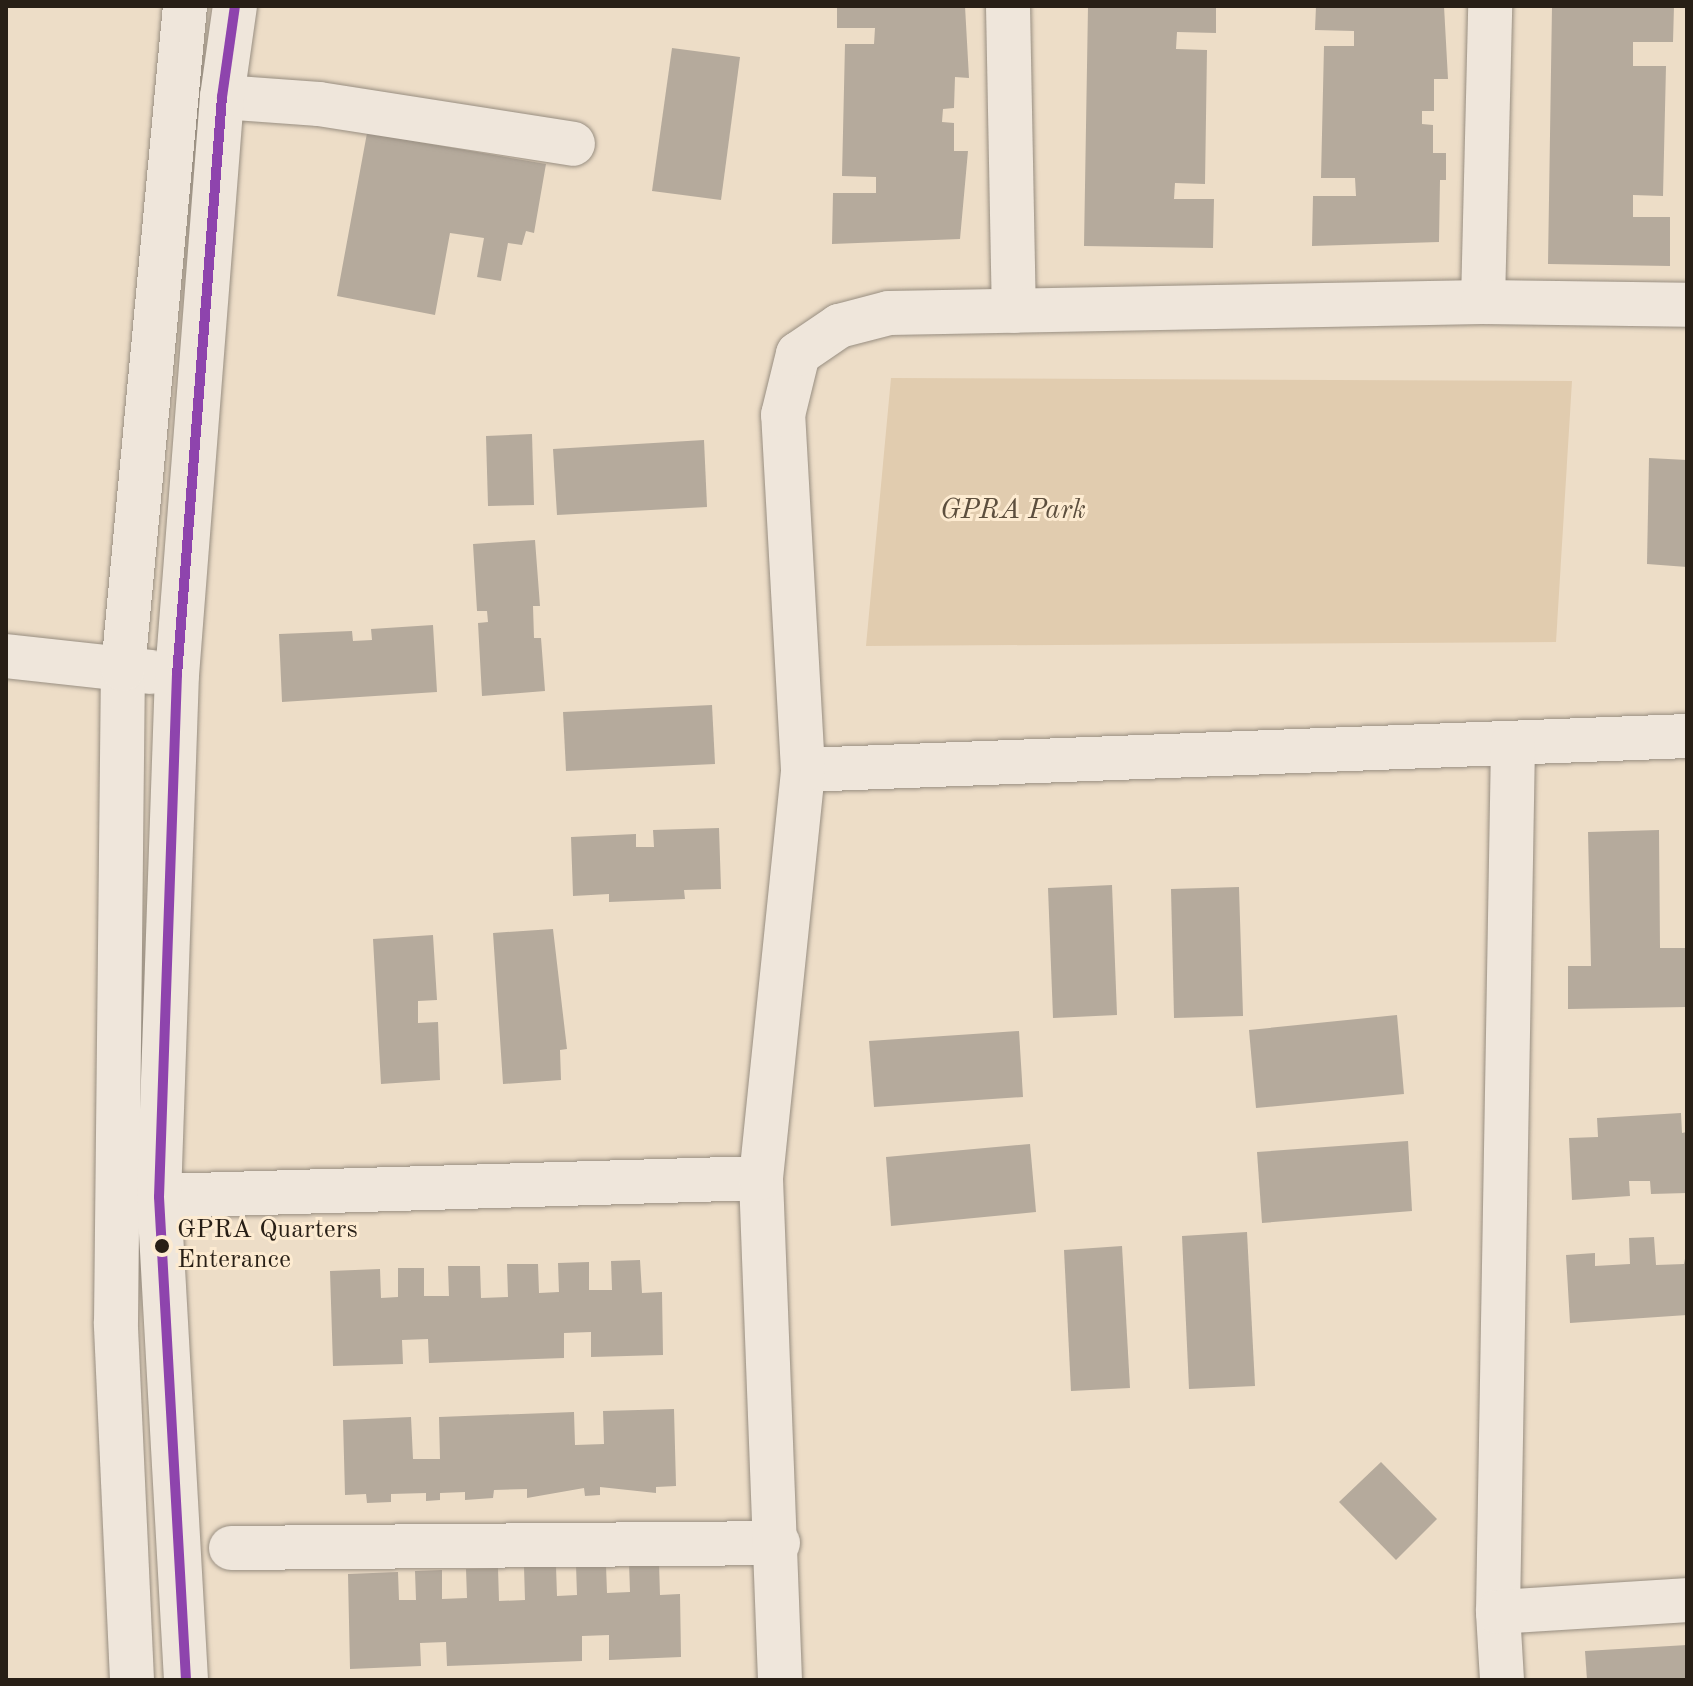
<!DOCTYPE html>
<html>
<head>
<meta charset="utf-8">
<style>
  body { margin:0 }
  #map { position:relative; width:1693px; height:1686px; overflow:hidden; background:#edddc7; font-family:"Old Standard TT",serif }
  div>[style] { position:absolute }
  .green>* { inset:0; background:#e1ccaf }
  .building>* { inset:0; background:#b5aa9c }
  .roads { filter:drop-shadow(0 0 2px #988e81) drop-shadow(0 0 2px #988e81) }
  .minor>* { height:44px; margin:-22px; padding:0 22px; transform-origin:22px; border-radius:22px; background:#efe6db }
  .bus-1>* { height:10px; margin:-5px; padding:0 5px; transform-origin:5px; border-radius:5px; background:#8e44ad }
  .dots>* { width:22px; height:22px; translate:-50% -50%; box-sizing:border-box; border:4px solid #fdebd1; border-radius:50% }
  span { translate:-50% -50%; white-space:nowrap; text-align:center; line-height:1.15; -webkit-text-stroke:6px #fdebd1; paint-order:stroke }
  .bus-label { font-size:26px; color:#281f16 }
  .left { translate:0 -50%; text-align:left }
  .park-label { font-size:28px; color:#5d4f3e; font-style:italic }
  .frame { position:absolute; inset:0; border:8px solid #281f16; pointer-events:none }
</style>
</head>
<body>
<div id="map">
  <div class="green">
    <div style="clip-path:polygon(891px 378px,1572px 381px,1556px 642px,866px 646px)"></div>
  </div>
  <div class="building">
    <div style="clip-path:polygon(837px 6px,965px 6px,969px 78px,955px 77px,954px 108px,943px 109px,942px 122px,954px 123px,954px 151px,968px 151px,960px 239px,832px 244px,833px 193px,876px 193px,876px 177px,842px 176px,845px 44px,874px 44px,875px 28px,837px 28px)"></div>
    <div style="clip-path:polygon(1088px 6px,1216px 6px,1216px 33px,1177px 32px,1176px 49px,1207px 50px,1205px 184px,1175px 183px,1174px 199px,1214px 199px,1213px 248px,1084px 246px)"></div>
    <div style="clip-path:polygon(1316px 6px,1444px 6px,1448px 79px,1434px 79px,1434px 111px,1422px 111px,1422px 124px,1433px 125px,1433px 153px,1446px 153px,1446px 180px,1440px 180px,1439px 242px,1312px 246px,1313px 196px,1356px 196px,1355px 178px,1321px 178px,1324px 46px,1354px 46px,1354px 31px,1315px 30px)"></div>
    <div style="clip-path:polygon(1552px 6px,1674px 6px,1673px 42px,1633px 42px,1633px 66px,1666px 66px,1663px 196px,1633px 195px,1633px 217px,1670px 217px,1670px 266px,1548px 264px)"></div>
    <div style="clip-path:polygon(672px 48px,740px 57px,721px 200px,652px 191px)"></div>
    <div style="clip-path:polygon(367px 133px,546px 164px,534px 233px,526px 231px,522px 245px,508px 243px,501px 281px,477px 277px,484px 238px,450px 233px,435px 315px,337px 296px)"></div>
    <div style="clip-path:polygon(532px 434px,534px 505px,488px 506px,486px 436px)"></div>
    <div style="clip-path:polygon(704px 440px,707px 507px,557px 515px,553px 449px)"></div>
    <div style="clip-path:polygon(1649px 458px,1687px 460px,1687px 567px,1647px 564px)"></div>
    <div style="clip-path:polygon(535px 540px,540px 606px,533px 606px,534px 638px,541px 638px,545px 691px,482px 696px,478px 623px,488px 622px,487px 611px,477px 611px,473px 544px)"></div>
    <div style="clip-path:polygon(433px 625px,437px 692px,282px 702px,279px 634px,352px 631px,353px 641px,372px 640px,371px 629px)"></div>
    <div style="clip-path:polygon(712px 705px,715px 764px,566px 771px,563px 712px)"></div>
    <div style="clip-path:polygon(719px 828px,721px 889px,684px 890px,685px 899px,609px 902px,609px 894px,573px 896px,571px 837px,636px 834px,636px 847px,654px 847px,653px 830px)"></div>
    <div style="clip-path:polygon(1659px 830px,1660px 948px,1687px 948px,1687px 1007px,1568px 1009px,1568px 966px,1591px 966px,1588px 832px)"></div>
    <div style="clip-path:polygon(1112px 885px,1117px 1015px,1053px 1018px,1048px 888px)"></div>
    <div style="clip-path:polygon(1239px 887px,1243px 1016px,1174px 1018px,1171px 889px)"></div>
    <div style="clip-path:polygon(553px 929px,567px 1049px,560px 1050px,561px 1080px,503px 1084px,493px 933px)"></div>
    <div style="clip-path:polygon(433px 935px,437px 1000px,418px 1001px,418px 1023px,438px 1022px,440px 1080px,381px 1084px,373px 939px)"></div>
    <div style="clip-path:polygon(1397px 1015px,1404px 1094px,1256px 1108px,1249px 1030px)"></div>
    <div style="clip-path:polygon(1019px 1031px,1023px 1097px,874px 1107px,869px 1041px)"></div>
    <div style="clip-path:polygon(1681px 1113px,1682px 1133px,1687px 1132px,1687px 1193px,1651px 1194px,1650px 1181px,1629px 1181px,1630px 1196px,1572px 1200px,1569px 1138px,1598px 1137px,1597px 1118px)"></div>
    <div style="clip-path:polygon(1408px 1141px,1412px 1211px,1262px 1223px,1257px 1152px)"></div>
    <div style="clip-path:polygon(1030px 1144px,1036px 1212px,891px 1226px,886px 1157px)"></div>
    <div style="clip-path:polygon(1247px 1232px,1255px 1386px,1189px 1389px,1182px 1236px)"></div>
    <div style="clip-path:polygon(1654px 1237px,1656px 1265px,1684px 1264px,1687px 1248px,1687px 1315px,1570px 1323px,1566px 1255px,1595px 1253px,1595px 1266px,1630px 1264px,1629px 1238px)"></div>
    <div style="clip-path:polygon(1122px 1246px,1130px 1388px,1071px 1391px,1064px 1250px)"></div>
    <div style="clip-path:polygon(640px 1260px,642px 1293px,662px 1292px,663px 1355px,591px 1357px,591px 1332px,564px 1333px,564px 1358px,429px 1363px,428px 1339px,402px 1340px,403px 1364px,333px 1366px,330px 1271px,380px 1269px,381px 1298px,398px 1297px,398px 1268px,424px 1268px,424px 1296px,449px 1296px,448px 1266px,480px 1266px,481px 1298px,508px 1297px,507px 1264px,538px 1264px,539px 1293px,559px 1292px,558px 1263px,589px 1262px,589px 1290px,612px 1290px,611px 1261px)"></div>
    <div style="clip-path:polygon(674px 1409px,676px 1486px,656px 1487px,656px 1493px,600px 1487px,600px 1495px,585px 1496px,584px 1488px,527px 1498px,527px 1489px,494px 1490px,493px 1498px,465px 1500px,465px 1492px,440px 1493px,440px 1500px,426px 1501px,426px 1493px,391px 1494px,391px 1502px,367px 1503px,366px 1494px,345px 1495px,343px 1420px,411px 1417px,413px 1459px,440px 1459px,439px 1417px,574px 1412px,575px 1445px,604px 1444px,603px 1411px)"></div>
    <div style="clip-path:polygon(1381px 1462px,1437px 1519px,1396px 1560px,1339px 1502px)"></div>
    <div style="clip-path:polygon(629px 1563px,659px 1563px,660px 1595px,680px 1594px,681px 1657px,609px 1660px,609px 1635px,582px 1636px,582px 1661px,447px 1666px,446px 1642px,420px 1643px,421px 1666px,350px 1669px,348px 1574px,398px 1572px,399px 1600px,416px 1600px,415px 1571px,442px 1570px,442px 1599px,467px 1598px,466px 1569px,498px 1568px,499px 1601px,525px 1600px,524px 1567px,556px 1566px,557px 1596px,577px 1595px,576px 1565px,606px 1565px,607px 1593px,630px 1592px)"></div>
    <div style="clip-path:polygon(1687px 1645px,1687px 1680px,1587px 1680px,1585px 1651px)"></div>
  </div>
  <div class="roads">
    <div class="minor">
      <div style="left:1008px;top:6px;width:305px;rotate:88.9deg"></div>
      <div style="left:222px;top:97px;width:97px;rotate:4.1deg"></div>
      <div style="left:319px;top:104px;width:257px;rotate:8.9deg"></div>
      <div style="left:1483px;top:302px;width:296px;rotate:-88.6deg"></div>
      <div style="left:6px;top:656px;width:146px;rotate:6.3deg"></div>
      <div style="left:803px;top:770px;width:885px;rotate:-2.2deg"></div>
      <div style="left:128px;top:1197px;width:633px;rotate:-1.72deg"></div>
      <div style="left:231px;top:1548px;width:547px;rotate:-0.52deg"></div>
      <div style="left:1498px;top:1612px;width:869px;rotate:-89.01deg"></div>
      <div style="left:132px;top:1680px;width:358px;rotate:-92.6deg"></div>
      <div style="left:116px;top:1322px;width:653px;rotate:-89.39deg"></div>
      <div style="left:123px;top:669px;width:666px;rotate:-84.66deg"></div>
      <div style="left:186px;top:1680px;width:484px;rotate:-93.2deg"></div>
      <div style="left:159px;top:1197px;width:522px;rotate:-88.03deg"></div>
      <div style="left:177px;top:675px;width:580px;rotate:-85.55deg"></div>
      <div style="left:222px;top:97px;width:92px;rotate:-81.9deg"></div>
      <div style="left:780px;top:1680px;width:502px;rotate:-92.17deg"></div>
      <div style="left:761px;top:1178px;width:410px;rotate:-84.1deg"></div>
      <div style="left:803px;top:770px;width:356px;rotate:-93.2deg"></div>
      <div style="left:783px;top:415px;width:63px;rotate:-76.2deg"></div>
      <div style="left:798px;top:354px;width:50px;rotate:-34.3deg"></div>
      <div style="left:839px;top:326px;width:52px;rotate:-14.6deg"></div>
      <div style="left:889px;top:313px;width:594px;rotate:-1.06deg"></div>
      <div style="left:1483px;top:302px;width:204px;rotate:0.8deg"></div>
      <div style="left:1502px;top:1680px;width:68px;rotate:-93.4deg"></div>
      <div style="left:1498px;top:1612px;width:189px;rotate:-3.6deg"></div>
    </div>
  </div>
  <div class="bus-1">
    <div style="left:186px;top:1680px;width:484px;rotate:-93.2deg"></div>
    <div style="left:159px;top:1197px;width:522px;rotate:-88.03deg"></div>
    <div style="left:177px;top:675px;width:580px;rotate:-85.55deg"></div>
    <div style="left:222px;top:97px;width:92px;rotate:-81.9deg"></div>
  </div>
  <div class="dots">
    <div style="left:162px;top:1246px;background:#281f16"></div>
  </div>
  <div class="bus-label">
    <span class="left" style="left:177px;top:1246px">GPRA Quarters<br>Enterance</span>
  </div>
  <div class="park-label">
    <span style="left:1013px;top:511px">GPRA Park</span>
  </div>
  <div class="frame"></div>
</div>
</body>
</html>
